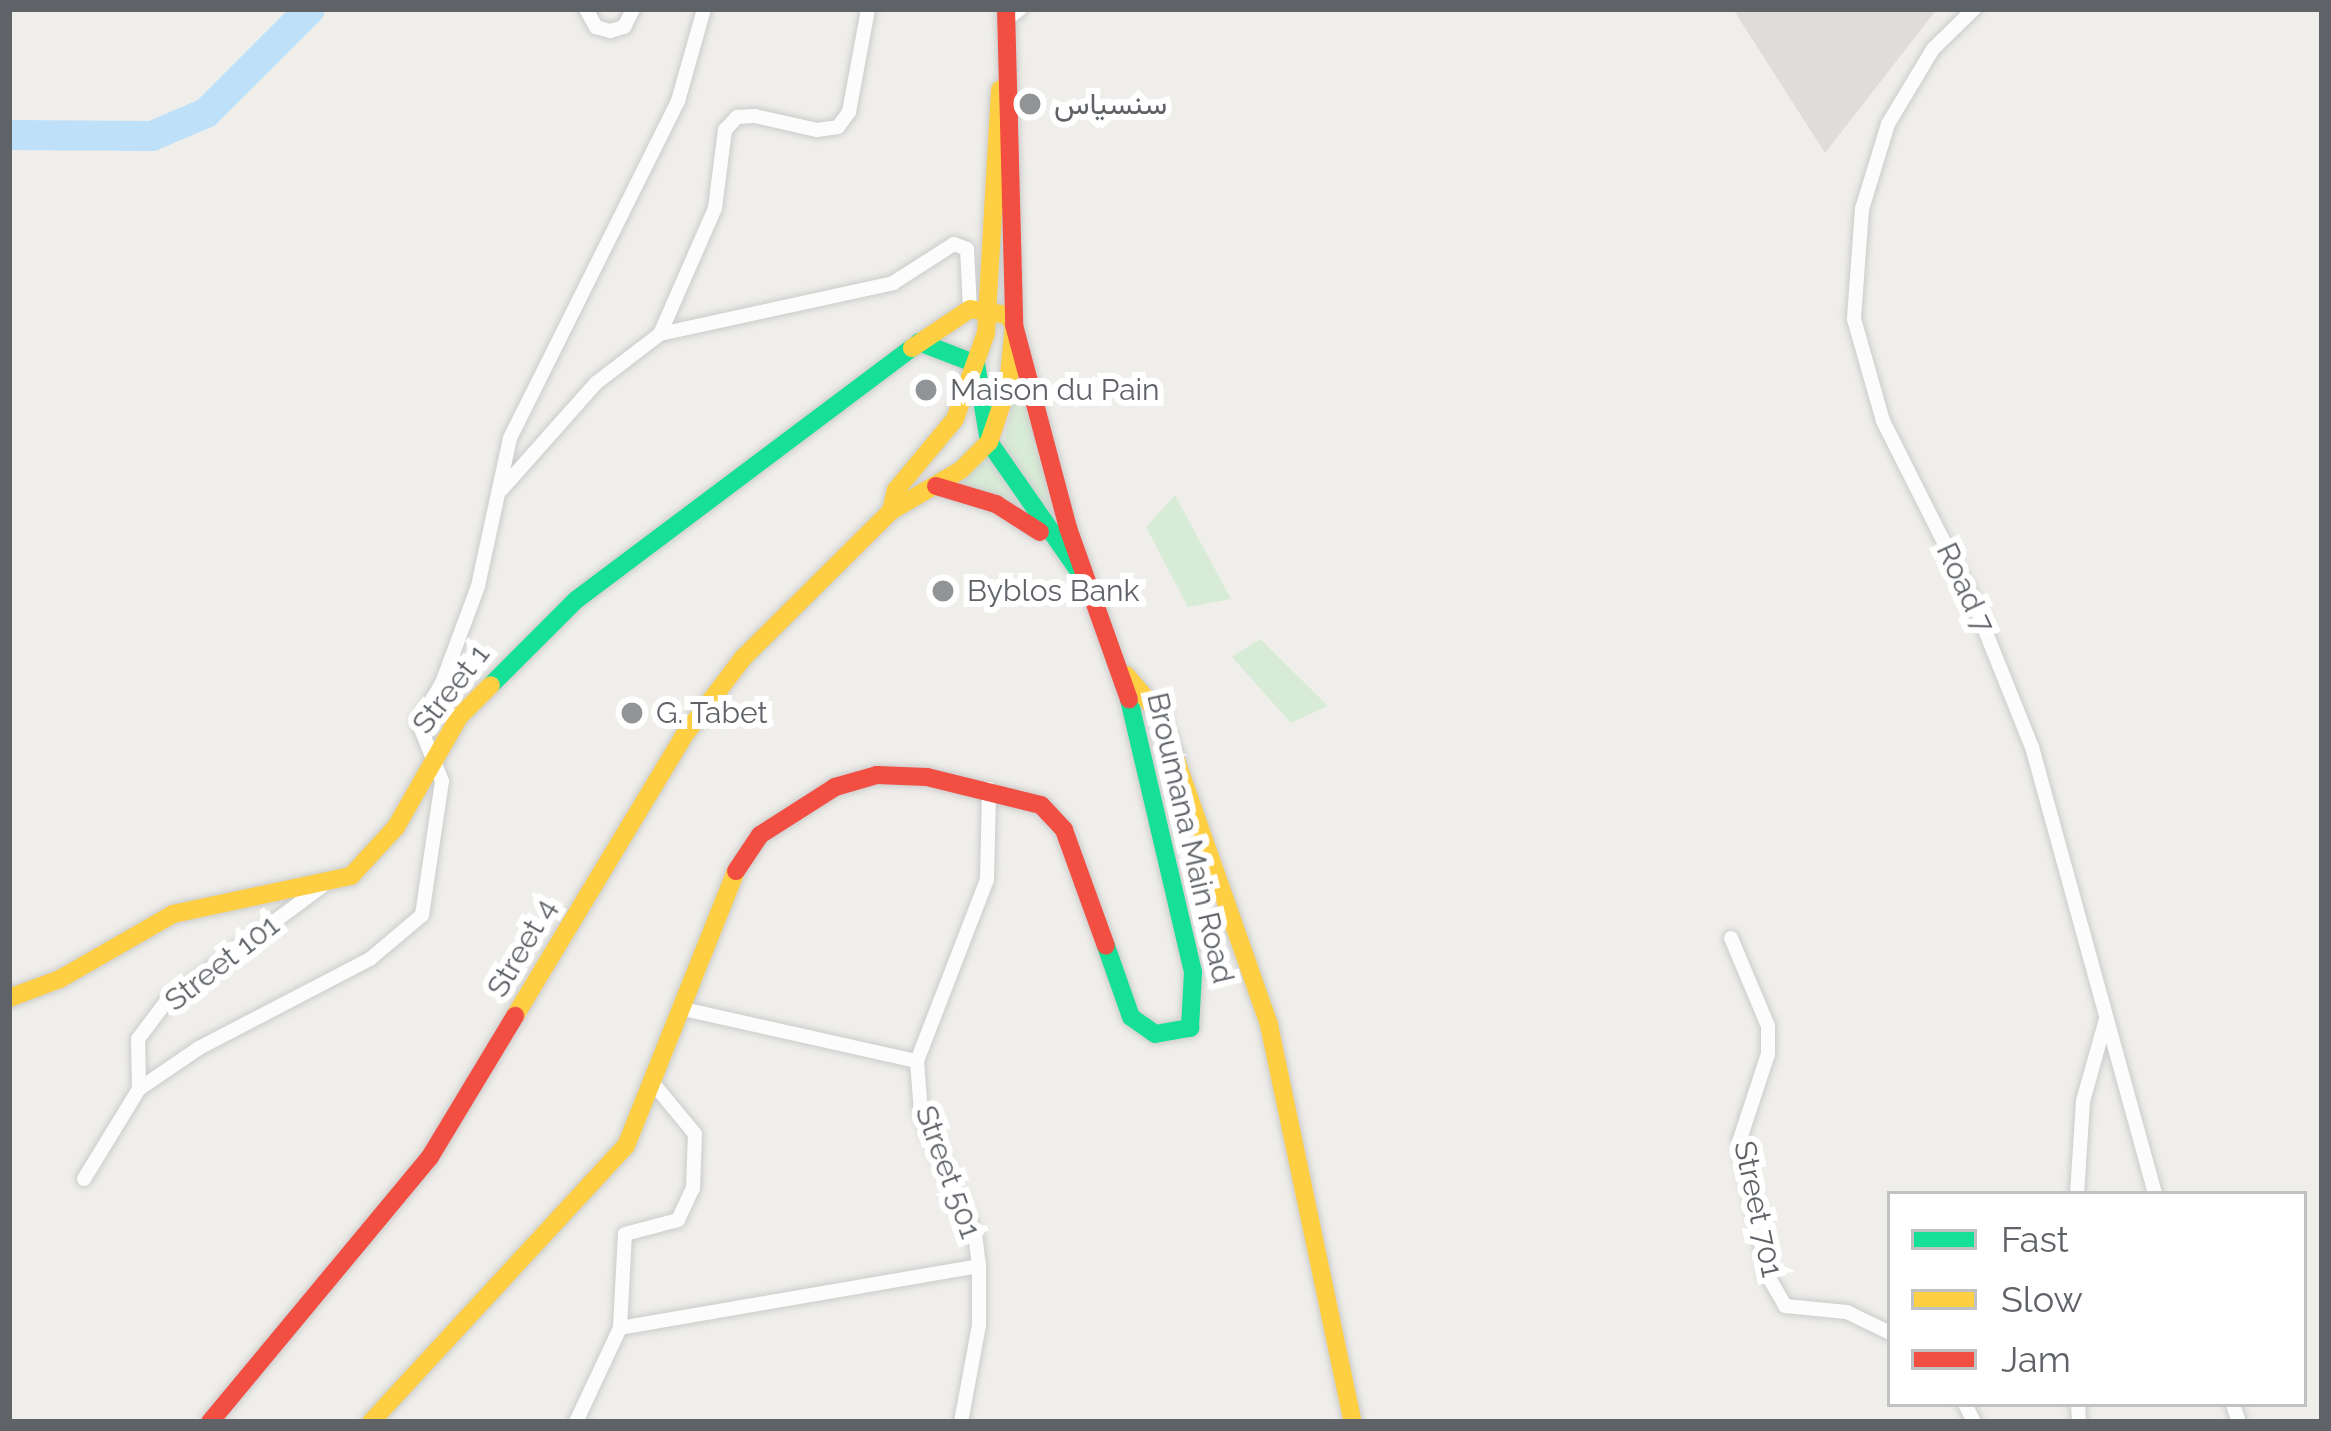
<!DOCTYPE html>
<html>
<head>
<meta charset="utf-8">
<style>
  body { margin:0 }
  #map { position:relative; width:2331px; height:1431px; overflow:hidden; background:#efeeea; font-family:Raleway,Vazirmatn,sans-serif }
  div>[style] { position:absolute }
  .industrial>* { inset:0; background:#dfddda }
  .green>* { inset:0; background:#d8ebd6 }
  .river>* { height:30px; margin:-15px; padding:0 15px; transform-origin:15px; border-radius:15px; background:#bfe0f9 }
  .roads { filter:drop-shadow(0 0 3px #cbcccc) drop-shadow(0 0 3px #cbcccc) }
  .street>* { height:14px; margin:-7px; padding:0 7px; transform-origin:7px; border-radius:7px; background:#fdfcfc }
  .fast>* { height:18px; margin:-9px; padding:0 9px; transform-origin:9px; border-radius:9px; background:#16e098 }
  .slow>* { height:18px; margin:-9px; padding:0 9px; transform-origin:9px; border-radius:9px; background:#ffcf43 }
  .jam>* { height:18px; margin:-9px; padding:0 9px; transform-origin:9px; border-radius:9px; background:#f24e42 }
  .dots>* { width:33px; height:33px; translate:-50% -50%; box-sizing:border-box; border:6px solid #fff; border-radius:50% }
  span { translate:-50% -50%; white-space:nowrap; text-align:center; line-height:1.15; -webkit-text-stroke:12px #fff; paint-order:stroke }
  .poi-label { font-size:30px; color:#5f6368 }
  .left { translate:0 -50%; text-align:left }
  .street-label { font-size:30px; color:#5f6368 }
  .frame { position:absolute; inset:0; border:12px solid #5f6368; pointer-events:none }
  .legend { position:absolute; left:1887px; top:1191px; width:420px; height:216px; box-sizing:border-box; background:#fff; border:3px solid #bfc1c3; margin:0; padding:15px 21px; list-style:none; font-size:36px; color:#5f6368 }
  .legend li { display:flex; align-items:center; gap:24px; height:60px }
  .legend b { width:60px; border:3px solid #bfc1c3 }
</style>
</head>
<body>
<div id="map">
  <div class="industrial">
    <div style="clip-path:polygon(1733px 9px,1937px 9px,1825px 153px)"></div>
  </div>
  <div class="green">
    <div style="clip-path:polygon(1019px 374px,1061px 547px,1003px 446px)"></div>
    <div style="clip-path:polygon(986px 454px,1027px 518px,954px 486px)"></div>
    <div style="clip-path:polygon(1175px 495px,1231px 599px,1188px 607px,1146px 527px)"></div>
    <div style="clip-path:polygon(1260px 639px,1328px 706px,1291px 723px,1232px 657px)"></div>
  </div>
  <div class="river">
    <div style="left:9px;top:135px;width:143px;rotate:0.4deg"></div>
    <div style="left:152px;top:136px;width:59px;rotate:-23.1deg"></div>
    <div style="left:206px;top:113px;width:147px;rotate:-45deg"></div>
  </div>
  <div class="roads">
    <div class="street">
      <div style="left:586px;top:9px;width:21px;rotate:61deg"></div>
      <div style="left:596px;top:27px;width:15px;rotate:16deg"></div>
      <div style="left:610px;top:31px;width:15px;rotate:-16deg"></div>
      <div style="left:624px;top:27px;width:20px;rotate:-63deg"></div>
      <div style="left:1974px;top:9px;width:57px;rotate:135.7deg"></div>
      <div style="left:1933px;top:49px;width:87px;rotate:121deg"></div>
      <div style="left:1888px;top:124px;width:89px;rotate:107deg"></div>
      <div style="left:1862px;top:209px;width:110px;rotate:94.2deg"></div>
      <div style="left:1854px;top:319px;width:106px;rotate:74.1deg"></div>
      <div style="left:1883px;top:421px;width:198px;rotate:63.3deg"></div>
      <div style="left:1972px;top:598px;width:161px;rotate:68.1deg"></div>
      <div style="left:2032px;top:747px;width:464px;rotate:74.6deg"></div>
      <div style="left:1006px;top:20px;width:18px;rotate:-38deg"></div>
      <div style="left:660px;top:334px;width:137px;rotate:-66.4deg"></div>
      <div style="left:715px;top:208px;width:79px;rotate:-82.7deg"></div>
      <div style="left:725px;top:130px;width:18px;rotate:-47deg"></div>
      <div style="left:737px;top:117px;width:18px;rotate:-3deg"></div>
      <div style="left:755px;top:116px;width:64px;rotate:12.7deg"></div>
      <div style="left:817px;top:130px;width:21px;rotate:-8deg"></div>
      <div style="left:838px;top:127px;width:19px;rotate:-54deg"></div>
      <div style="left:849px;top:112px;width:105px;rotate:-79.5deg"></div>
      <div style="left:501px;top:490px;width:143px;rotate:-48.4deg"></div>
      <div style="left:596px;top:383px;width:81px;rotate:-37.4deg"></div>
      <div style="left:660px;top:334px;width:239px;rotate:-12.3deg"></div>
      <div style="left:893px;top:283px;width:72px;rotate:-32.6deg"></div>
      <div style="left:954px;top:244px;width:14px;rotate:21deg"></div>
      <div style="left:967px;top:249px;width:60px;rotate:87.1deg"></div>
      <div style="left:1731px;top:938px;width:95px;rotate:67.2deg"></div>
      <div style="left:1768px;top:1026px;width:28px;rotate:90deg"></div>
      <div style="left:1768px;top:1054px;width:89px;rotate:108.2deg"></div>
      <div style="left:1740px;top:1139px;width:140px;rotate:78.4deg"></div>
      <div style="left:1768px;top:1276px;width:34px;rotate:60deg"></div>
      <div style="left:1785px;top:1306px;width:62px;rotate:5.5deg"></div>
      <div style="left:1847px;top:1312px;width:48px;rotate:26deg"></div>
      <div style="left:679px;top:1008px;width:244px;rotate:12.6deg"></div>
      <div style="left:139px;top:1089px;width:73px;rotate:-34.3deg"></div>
      <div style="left:199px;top:1048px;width:193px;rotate:-27.5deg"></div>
      <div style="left:370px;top:959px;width:68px;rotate:-40.2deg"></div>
      <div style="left:422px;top:915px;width:135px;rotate:-81.5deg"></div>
      <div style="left:442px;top:781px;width:64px;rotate:-112.1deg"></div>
      <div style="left:418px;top:722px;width:46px;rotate:-58.4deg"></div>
      <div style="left:442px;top:683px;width:103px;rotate:-69.6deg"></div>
      <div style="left:478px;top:586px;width:151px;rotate:-77.8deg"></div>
      <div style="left:510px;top:438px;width:377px;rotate:-63.5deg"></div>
      <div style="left:678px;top:101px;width:96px;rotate:-74.2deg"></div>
      <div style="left:84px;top:1179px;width:105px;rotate:-58.6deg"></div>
      <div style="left:139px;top:1089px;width:50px;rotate:-91.1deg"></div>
      <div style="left:138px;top:1039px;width:46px;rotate:-52.9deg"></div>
      <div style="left:166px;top:1002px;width:194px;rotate:-36.6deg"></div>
      <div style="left:2077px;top:1194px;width:93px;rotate:-86.3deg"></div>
      <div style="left:2083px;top:1101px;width:85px;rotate:-74.3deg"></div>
      <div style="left:620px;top:1328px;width:364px;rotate:-9.8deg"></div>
      <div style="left:1965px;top:1404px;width:20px;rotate:63deg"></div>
      <div style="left:2078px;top:1404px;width:18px;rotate:87deg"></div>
      <div style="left:2233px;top:1404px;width:19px;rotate:72deg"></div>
      <div style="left:576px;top:1422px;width:104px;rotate:-64.9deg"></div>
      <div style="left:620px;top:1328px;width:94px;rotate:-87deg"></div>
      <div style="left:625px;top:1234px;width:55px;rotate:-14.8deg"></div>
      <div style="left:678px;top:1220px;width:35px;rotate:-65deg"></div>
      <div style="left:693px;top:1188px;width:54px;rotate:-87.9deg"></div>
      <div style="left:695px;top:1134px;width:67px;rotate:-129.6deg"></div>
      <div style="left:961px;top:1422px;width:99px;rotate:-79.5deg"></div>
      <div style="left:979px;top:1325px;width:59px;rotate:-90deg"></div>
      <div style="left:979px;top:1266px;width:31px;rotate:-97deg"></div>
      <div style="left:975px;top:1235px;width:133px;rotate:-113.9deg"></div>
      <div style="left:921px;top:1113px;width:52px;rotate:-94.4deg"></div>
      <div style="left:917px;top:1061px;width:194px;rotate:-68.9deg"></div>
      <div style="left:987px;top:880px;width:91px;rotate:-88.7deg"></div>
    </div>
    <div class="fast">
      <div style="left:919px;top:342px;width:61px;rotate:21.1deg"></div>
      <div style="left:976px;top:364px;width:79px;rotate:80.5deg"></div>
      <div style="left:989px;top:442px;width:163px;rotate:55.2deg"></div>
      <div style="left:491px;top:685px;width:120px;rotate:-45deg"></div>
      <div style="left:576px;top:600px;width:420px;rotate:-36.9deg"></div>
      <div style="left:1106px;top:946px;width:75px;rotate:70.6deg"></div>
      <div style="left:1131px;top:1017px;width:29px;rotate:35deg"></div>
      <div style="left:1155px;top:1034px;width:36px;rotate:-10deg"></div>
      <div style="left:1190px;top:1028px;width:56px;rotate:-86.9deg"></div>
      <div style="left:1193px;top:972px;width:280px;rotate:-103.2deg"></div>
    </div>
    <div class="slow">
      <div style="left:891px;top:511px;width:22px;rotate:-77deg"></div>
      <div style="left:896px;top:490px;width:92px;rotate:-50.3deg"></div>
      <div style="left:955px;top:419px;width:91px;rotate:-70.2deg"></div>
      <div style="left:986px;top:333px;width:244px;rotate:-86.7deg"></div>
      <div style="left:1126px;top:675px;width:52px;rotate:49.6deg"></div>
      <div style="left:1160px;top:715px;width:329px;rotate:70.6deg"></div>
      <div style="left:1269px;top:1025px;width:406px;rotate:78.1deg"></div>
      <div style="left:9px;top:998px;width:54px;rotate:-20.4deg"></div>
      <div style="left:60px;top:979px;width:130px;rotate:-29.9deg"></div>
      <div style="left:173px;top:914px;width:182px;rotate:-12.1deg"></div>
      <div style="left:351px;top:876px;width:67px;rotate:-47.4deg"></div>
      <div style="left:396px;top:827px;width:127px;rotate:-60.2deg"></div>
      <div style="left:459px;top:717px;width:45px;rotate:-45deg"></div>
      <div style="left:515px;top:1016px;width:326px;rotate:-58.9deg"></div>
      <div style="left:683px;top:737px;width:99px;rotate:-52.8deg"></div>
      <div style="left:743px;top:658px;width:209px;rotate:-44.8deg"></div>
      <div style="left:891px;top:511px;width:81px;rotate:-30.4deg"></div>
      <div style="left:961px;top:470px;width:40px;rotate:-45deg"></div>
      <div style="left:989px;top:442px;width:59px;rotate:-71.3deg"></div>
      <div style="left:1008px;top:386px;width:61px;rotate:-84.4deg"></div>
      <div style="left:1014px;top:325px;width:12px;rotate:-125deg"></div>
      <div style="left:1007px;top:315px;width:37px;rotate:-171deg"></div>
      <div style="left:970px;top:309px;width:70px;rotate:146.1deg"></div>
      <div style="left:371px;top:1422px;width:376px;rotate:-47.3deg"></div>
      <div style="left:626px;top:1146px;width:296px;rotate:-68.2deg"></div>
    </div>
    <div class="jam">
      <div style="left:1006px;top:9px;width:316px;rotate:88.5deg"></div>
      <div style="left:1014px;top:325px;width:210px;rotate:75.1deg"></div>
      <div style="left:1068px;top:528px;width:182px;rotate:70.4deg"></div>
      <div style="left:936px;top:486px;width:63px;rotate:16.7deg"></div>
      <div style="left:996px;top:504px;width:52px;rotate:32.5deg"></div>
      <div style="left:736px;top:871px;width:43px;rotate:-56.3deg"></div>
      <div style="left:760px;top:835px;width:89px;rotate:-32.6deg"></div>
      <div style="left:835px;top:787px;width:44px;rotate:-15.9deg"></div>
      <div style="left:877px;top:775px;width:50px;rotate:2.3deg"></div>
      <div style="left:927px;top:777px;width:117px;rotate:13.8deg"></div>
      <div style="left:1041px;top:805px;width:34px;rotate:47deg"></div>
      <div style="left:1064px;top:830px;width:123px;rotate:70.1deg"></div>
      <div style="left:210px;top:1422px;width:344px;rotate:-50.3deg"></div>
      <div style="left:430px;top:1157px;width:165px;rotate:-58.9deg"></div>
    </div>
  </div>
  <div class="dots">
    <div style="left:1030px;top:104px;background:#919496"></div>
    <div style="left:926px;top:390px;background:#919496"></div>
    <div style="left:943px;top:591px;background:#919496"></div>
    <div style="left:632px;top:713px;background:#919496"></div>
  </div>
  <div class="poi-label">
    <span class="left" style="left:1054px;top:104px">سنسياس</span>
    <span class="left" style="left:950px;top:390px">Maison du Pain</span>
    <span class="left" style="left:967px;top:591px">Byblos Bank</span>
    <span class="left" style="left:656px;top:713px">G. Tabet</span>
  </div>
  <div class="street-label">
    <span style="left:1965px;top:588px;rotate:65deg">Road 7</span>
    <span style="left:451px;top:689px;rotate:-52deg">Street 1</span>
    <span style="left:1190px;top:838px;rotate:77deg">Broumana Main Road</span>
    <span style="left:522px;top:948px;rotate:-60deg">Street 4</span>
    <span style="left:222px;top:963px;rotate:-38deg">Street 101</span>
    <span style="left:948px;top:1172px;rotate:70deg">Street 501</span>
    <span style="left:1758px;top:1209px;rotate:78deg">Street 701</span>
  </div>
  <div class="frame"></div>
  <ul class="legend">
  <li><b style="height:15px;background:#16e098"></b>Fast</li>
  <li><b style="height:15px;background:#ffcf43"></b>Slow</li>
  <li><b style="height:15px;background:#f24e42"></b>Jam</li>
  </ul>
</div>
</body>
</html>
